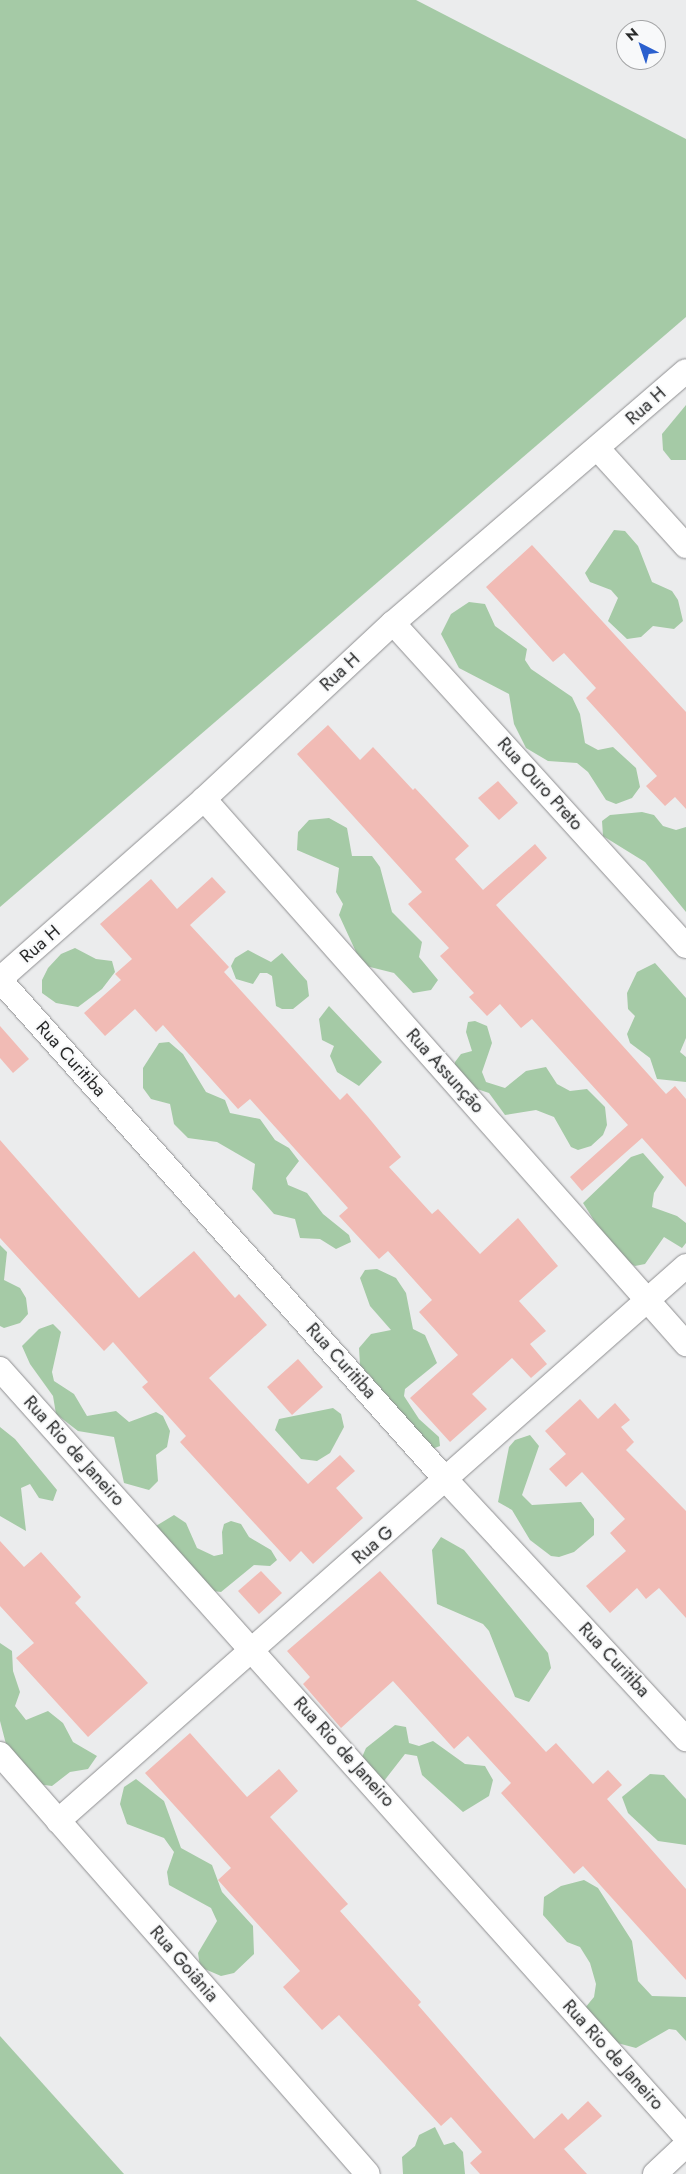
<!DOCTYPE html>
<html>
<head>
<meta charset="utf-8">
<style>
  body { margin:0 }
  #map { position:relative; width:686px; height:2174px; overflow:hidden; background:#ebeced; font-family:Jost,sans-serif }
  div>[style] { position:absolute }
  .forest>* { inset:0; background:#a5caa6 }
  .building>* { inset:0; background:#f1bbb5 }
  .roads { filter:drop-shadow(0 0 1px #8e8e90) drop-shadow(0 0 1px #8e8e90) }
  .minor>* { height:24px; margin:-12px; padding:0 12px; transform-origin:12px; border-radius:12px; background:#fff }
  span { translate:-50% -50%; white-space:nowrap; text-align:center; line-height:1.15; -webkit-text-stroke:4px #f8f9fa; paint-order:stroke }
  .street-label { font-size:18px; color:#292a2a }
  .north { position:absolute; left:616px; top:20px; width:50px; height:50px; box-sizing:border-box; background:#f8f9fa; border:1px solid #a5a6a7; border-radius:50%; rotate:319deg; font-size:14px; font-weight:700; line-height:20px; text-align:center; color:#292a2a }
  .north::after { content:''; display:block; margin:auto; width:18px; height:22px; background:#2b60ce; clip-path:polygon(50% 0,100% 100%,50% 72%,0 100%) }
</style>
</head>
<body>
<div id="map">
  <div class="forest">
    <div style="clip-path:polygon(0 0,416px 0,686px 139px,686px 317px,0 907px)"></div>
    <div style="clip-path:polygon(686px 405px,686px 460px,671px 460px,663px 450px,662px 434px)"></div>
    <div style="clip-path:polygon(614px 530px,625px 531px,638px 546px,652px 582px,672px 591px,678px 600px,683px 621px,674px 629px,653px 626px,641px 637px,627px 639px,608px 621px,618px 598px,611px 590px,590px 582px,585px 573px)"></div>
    <div style="clip-path:polygon(469px 602px,485px 604px,495px 626px,527px 649px,525px 660px,531px 669px,572px 697px,580px 714px,585px 743px,598px 750px,613px 747px,636px 768px,640px 787px,632px 798px,616px 804px,606px 800px,588px 772px,577px 763px,548px 761px,526px 748px,514px 724px,509px 694px,459px 668px,441px 634px,451px 614px)"></div>
    <div style="clip-path:polygon(642px 812px,654px 815px,663px 826px,676px 830px,686px 827px,686px 912px,645px 862px,603px 836px,602px 821px,610px 815px)"></div>
    <div style="clip-path:polygon(329px 818px,347px 828px,352px 856px,372px 856px,380px 867px,392px 912px,422px 942px,419px 957px,438px 980px,431px 990px,413px 993px,394px 973px,362px 965px,339px 915px,343px 904px,336px 892px,339px 868px,297px 850px,298px 832px,309px 820px)"></div>
    <div style="clip-path:polygon(75px 948px,96px 959px,112px 961px,115px 972px,102px 989px,78px 1007px,56px 1003px,42px 993px,42px 980px,48px 968px,61px 954px)"></div>
    <div style="clip-path:polygon(248px 950px,271px 962px,282px 953px,307px 981px,309px 996px,293px 1009px,282px 1009px,276px 1006px,272px 976px,267px 973px,260px 973px,253px 984px,236px 979px,231px 966px,235px 958px)"></div>
    <div style="clip-path:polygon(655px 963px,686px 998px,686px 1038px,680px 1052px,686px 1057px,686px 1082px,657px 1079px,650px 1058px,630px 1043px,627px 1034px,635px 1016px,628px 1009px,627px 993px,637px 972px)"></div>
    <div style="clip-path:polygon(329px 1006px,382px 1062px,359px 1086px,337px 1072px,330px 1056px,334px 1046px,322px 1040px,319px 1019px)"></div>
    <div style="clip-path:polygon(475px 1021px,487px 1026px,492px 1043px,482px 1072px,486px 1082px,505px 1088px,526px 1071px,546px 1067px,557px 1084px,570px 1091px,587px 1089px,605px 1107px,607px 1125px,603px 1135px,591px 1146px,578px 1150px,571px 1147px,554px 1117px,536px 1110px,505px 1115px,489px 1093px,462px 1084px,455px 1075px,455px 1062px,461px 1054px,472px 1051px,466px 1032px,468px 1022px)"></div>
    <div style="clip-path:polygon(169px 1042px,183px 1054px,206px 1092px,225px 1100px,230px 1113px,260px 1119px,275px 1140px,289px 1148px,299px 1161px,286px 1178px,288px 1185px,307px 1193px,323px 1214px,349px 1235px,351px 1242px,336px 1249px,320px 1239px,300px 1238px,295px 1219px,274px 1214px,252px 1189px,255px 1164px,217px 1142px,188px 1138px,174px 1124px,170px 1104px,151px 1099px,143px 1088px,143px 1068px,159px 1043px)"></div>
    <div style="clip-path:polygon(643px 1153px,664px 1177px,654px 1193px,652px 1207px,677px 1216px,686px 1223px,686px 1243px,682px 1248px,664px 1237px,645px 1264px,635px 1266px,615px 1254px,583px 1203px,631px 1157px)"></div>
    <div style="clip-path:polygon(0 1245px,7px 1252px,4px 1280px,20px 1288px,26px 1298px,28px 1314px,20px 1323px,4px 1328px,0 1326px)"></div>
    <div style="clip-path:polygon(377px 1269px,396px 1278px,406px 1293px,413px 1329px,425px 1335px,437px 1363px,405px 1389px,404px 1396px,419px 1419px,439px 1437px,440px 1446px,432px 1449px,360px 1365px,359px 1348px,371px 1334px,391px 1330px,370px 1306px,360px 1278px,365px 1270px)"></div>
    <div style="clip-path:polygon(53px 1324px,61px 1332px,52px 1372px,54px 1381px,74px 1394px,87px 1416px,116px 1411px,129px 1422px,156px 1412px,163px 1416px,170px 1431px,167px 1447px,156px 1455px,158px 1481px,149px 1490px,124px 1483px,114px 1437px,78px 1431px,56px 1414px,53px 1396px,30px 1364px,22px 1346px,39px 1329px)"></div>
    <div style="clip-path:polygon(333px 1408px,341px 1414px,344px 1427px,330px 1453px,317px 1461px,301px 1459px,275px 1430px,279px 1419px)"></div>
    <div style="clip-path:polygon(0 1427px,15px 1439px,57px 1490px,53px 1501px,39px 1498px,30px 1484px,21px 1488px,26px 1531px,0 1516px)"></div>
    <div style="clip-path:polygon(530px 1435px,539px 1446px,522px 1495px,532px 1505px,581px 1502px,594px 1519px,594px 1535px,574px 1552px,559px 1557px,551px 1556px,530px 1540px,512px 1510px,498px 1502px,509px 1447px,515px 1440px)"></div>
    <div style="clip-path:polygon(174px 1515px,186px 1523px,197px 1548px,214px 1556px,223px 1554px,222px 1532px,224px 1524px,231px 1521px,241px 1524px,249px 1537px,271px 1550px,277px 1560px,270px 1566px,254px 1565px,221px 1592px,205px 1590px,151px 1529px)"></div>
    <div style="clip-path:polygon(441px 1537px,464px 1550px,548px 1653px,551px 1668px,529px 1702px,515px 1697px,489px 1631px,483px 1624px,437px 1604px,432px 1550px)"></div>
    <div style="clip-path:polygon(0 1643px,12px 1651px,13px 1671px,20px 1692px,15px 1706px,26px 1720px,48px 1711px,63px 1723px,73px 1742px,97px 1756px,88px 1769px,70px 1772px,52px 1786px,37px 1784px,7px 1748px,0 1721px)"></div>
    <div style="clip-path:polygon(395px 1725px,406px 1727px,409px 1743px,419px 1746px,433px 1741px,465px 1764px,485px 1766px,493px 1780px,489px 1796px,463px 1812px,422px 1775px,417px 1756px,405px 1754px,384px 1781px,359px 1764px,366px 1748px)"></div>
    <div style="clip-path:polygon(650px 1774px,664px 1775px,686px 1799px,686px 1845px,658px 1841px,628px 1813px,622px 1797px)"></div>
    <div style="clip-path:polygon(136px 1779px,164px 1801px,181px 1848px,212px 1865px,222px 1892px,253px 1926px,254px 1954px,234px 1973px,221px 1976px,200px 1967px,198px 1953px,217px 1921px,211px 1908px,169px 1885px,167px 1872px,174px 1852px,164px 1838px,127px 1824px,120px 1804px,124px 1787px)"></div>
    <div style="clip-path:polygon(584px 1880px,598px 1888px,632px 1941px,638px 1981px,652px 1996px,686px 1997px,686px 2041px,676px 2030px,669px 2029px,636px 2048px,606px 2040px,580px 2014px,594px 1997px,596px 1984px,590px 1963px,580px 1947px,567px 1942px,543px 1915px,544px 1897px,561px 1886px)"></div>
    <div style="clip-path:polygon(0 2036px,124px 2174px,0 2174px)"></div>
    <div style="clip-path:polygon(435px 2127px,444px 2145px,454px 2142px,463px 2152px,465px 2174px,403px 2174px,402px 2157px,415px 2146px,419px 2135px)"></div>
  </div>
  <div class="building">
    <div style="clip-path:polygon(532px 545px,686px 712px,686px 809px,675px 797px,665px 806px,646px 786px,657px 776px,586px 698px,596px 688px,564px 653px,553px 662px,486px 587px)"></div>
    <div style="clip-path:polygon(328px 725px,360px 760px,373px 747px,413px 790px,415px 788px,469px 846px,455px 859px,483px 890px,535px 844px,547px 858px,496px 905px,666px 1094px,675px 1086px,686px 1099px,686px 1187px,642px 1138px,582px 1191px,570px 1177px,628px 1125px,532px 1019px,521px 1028px,500px 1004px,487px 1016px,469px 997px,474px 993px,440px 956px,449px 948px,408px 904px,422px 892px,297px 754px)"></div>
    <div style="clip-path:polygon(498px 781px,518px 803px,499px 820px,478px 798px)"></div>
    <div style="clip-path:polygon(212px 877px,226px 892px,190px 925px,229px 967px,224px 972px,340px 1100px,347px 1093px,368px 1117px,401px 1157px,389px 1167px,432px 1214px,438px 1209px,480px 1254px,518px 1218px,558px 1266px,519px 1301px,546px 1331px,530px 1344px,547px 1364px,531px 1378px,512px 1358px,472px 1394px,487px 1409px,450px 1442px,410px 1398px,458px 1355px,419px 1312px,432px 1300px,388px 1251px,379px 1259px,339px 1216px,348px 1208px,250px 1099px,238px 1109px,163px 1025px,156px 1032px,135px 1009px,105px 1036px,84px 1013px,121px 980px,115px 974px,132px 959px,100px 924px,151px 879px,177px 909px)"></div>
    <div style="clip-path:polygon(0 1026px,29px 1059px,13px 1073px,0 1058px)"></div>
    <div style="clip-path:polygon(0 1140px,139px 1298px,194px 1251px,235px 1298px,239px 1294px,267px 1325px,209px 1378px,308px 1484px,340px 1455px,355px 1471px,336px 1488px,363px 1518px,313px 1564px,301px 1551px,290px 1562px,180px 1442px,186px 1436px,142px 1387px,148px 1382px,113px 1342px,104px 1351px,0 1238px)"></div>
    <div style="clip-path:polygon(298px 1359px,323px 1387px,292px 1415px,267px 1387px)"></div>
    <div style="clip-path:polygon(580px 1399px,598px 1419px,615px 1403px,630px 1420px,621px 1427px,634px 1442px,626px 1450px,686px 1511px,686px 1618px,659px 1588px,646px 1599px,637px 1588px,610px 1613px,586px 1586px,626px 1551px,610px 1533px,625px 1519px,582px 1472px,566px 1487px,549px 1469px,566px 1454px,545px 1431px)"></div>
    <div style="clip-path:polygon(0 1541px,24px 1567px,41px 1552px,81px 1597px,75px 1603px,148px 1683px,88px 1737px,16px 1658px,34px 1643px,0 1606px)"></div>
    <div style="clip-path:polygon(261px 1571px,282px 1593px,259px 1614px,238px 1591px)"></div>
    <div style="clip-path:polygon(380px 1571px,546px 1752px,556px 1743px,593px 1784px,608px 1770px,622px 1785px,607px 1799px,686px 1889px,686px 1980px,583px 1866px,574px 1874px,501px 1793px,511px 1783px,468px 1736px,454px 1749px,393px 1681px,341px 1728px,303px 1684px,310px 1677px,287px 1651px)"></div>
    <div style="clip-path:polygon(190px 1733px,247px 1797px,279px 1769px,298px 1791px,270px 1817px,348px 1904px,340px 1911px,421px 2002px,418px 2005px,534px 2139px,562px 2113px,568px 2120px,588px 2101px,602px 2116px,564px 2149px,587px 2174px,480px 2174px,470px 2163px,482px 2152px,451px 2117px,441px 2126px,339px 2015px,322px 2030px,283px 1987px,300px 1971px,218px 1880px,231px 1868px,145px 1773px)"></div>
  </div>
  <div class="roads">
    <div class="minor">
      <div style="left:598px;top:449px;width:131px;rotate:47.8deg"></div>
      <div style="left:393px;top:623px;width:436px;rotate:47.8deg"></div>
      <div style="left:204px;top:799px;width:728px;rotate:48.51deg"></div>
      <div style="left:0;top:979px;width:272px;rotate:-41.4deg"></div>
      <div style="left:204px;top:799px;width:258px;rotate:-43deg"></div>
      <div style="left:393px;top:623px;width:386px;rotate:-40.7deg"></div>
      <div style="left:0;top:980px;width:671px;rotate:48.26deg"></div>
      <div style="left:447px;top:1481px;width:352px;rotate:47.2deg"></div>
      <div style="left:0;top:1369px;width:1030px;rotate:48.23deg"></div>
      <div style="left:0;top:1754px;width:558px;rotate:48.78deg"></div>
      <div style="left:58px;top:1821px;width:838px;rotate:-41.47deg"></div>
      <div style="left:655px;top:2174px;width:42px;rotate:-43.1deg"></div>
    </div>
  </div>
  <div class="street-label">
    <span style="left:646px;top:406px;rotate:-42deg">Rua H</span>
    <span style="left:340px;top:672px;rotate:-43deg">Rua H</span>
    <span style="left:540px;top:784px;rotate:48deg">Rua Ouro Preto</span>
    <span style="left:40px;top:944px;rotate:-41deg">Rua H</span>
    <span style="left:71px;top:1059px;rotate:48deg">Rua Curitiba</span>
    <span style="left:445px;top:1071px;rotate:48deg">Rua Assunção</span>
    <span style="left:341px;top:1361px;rotate:48deg">Rua Curitiba</span>
    <span style="left:74px;top:1451px;rotate:48deg">Rua Rio de Janeiro</span>
    <span style="left:373px;top:1545px;rotate:-41deg">Rua G</span>
    <span style="left:614px;top:1660px;rotate:47deg">Rua Curitiba</span>
    <span style="left:344px;top:1752px;rotate:48deg">Rua Rio de Janeiro</span>
    <span style="left:184px;top:1964px;rotate:49deg">Rua Goiânia</span>
    <span style="left:613px;top:2055px;rotate:48deg">Rua Rio de Janeiro</span>
  </div>
  <div class="north">N</div>
</div>
</body>
</html>
